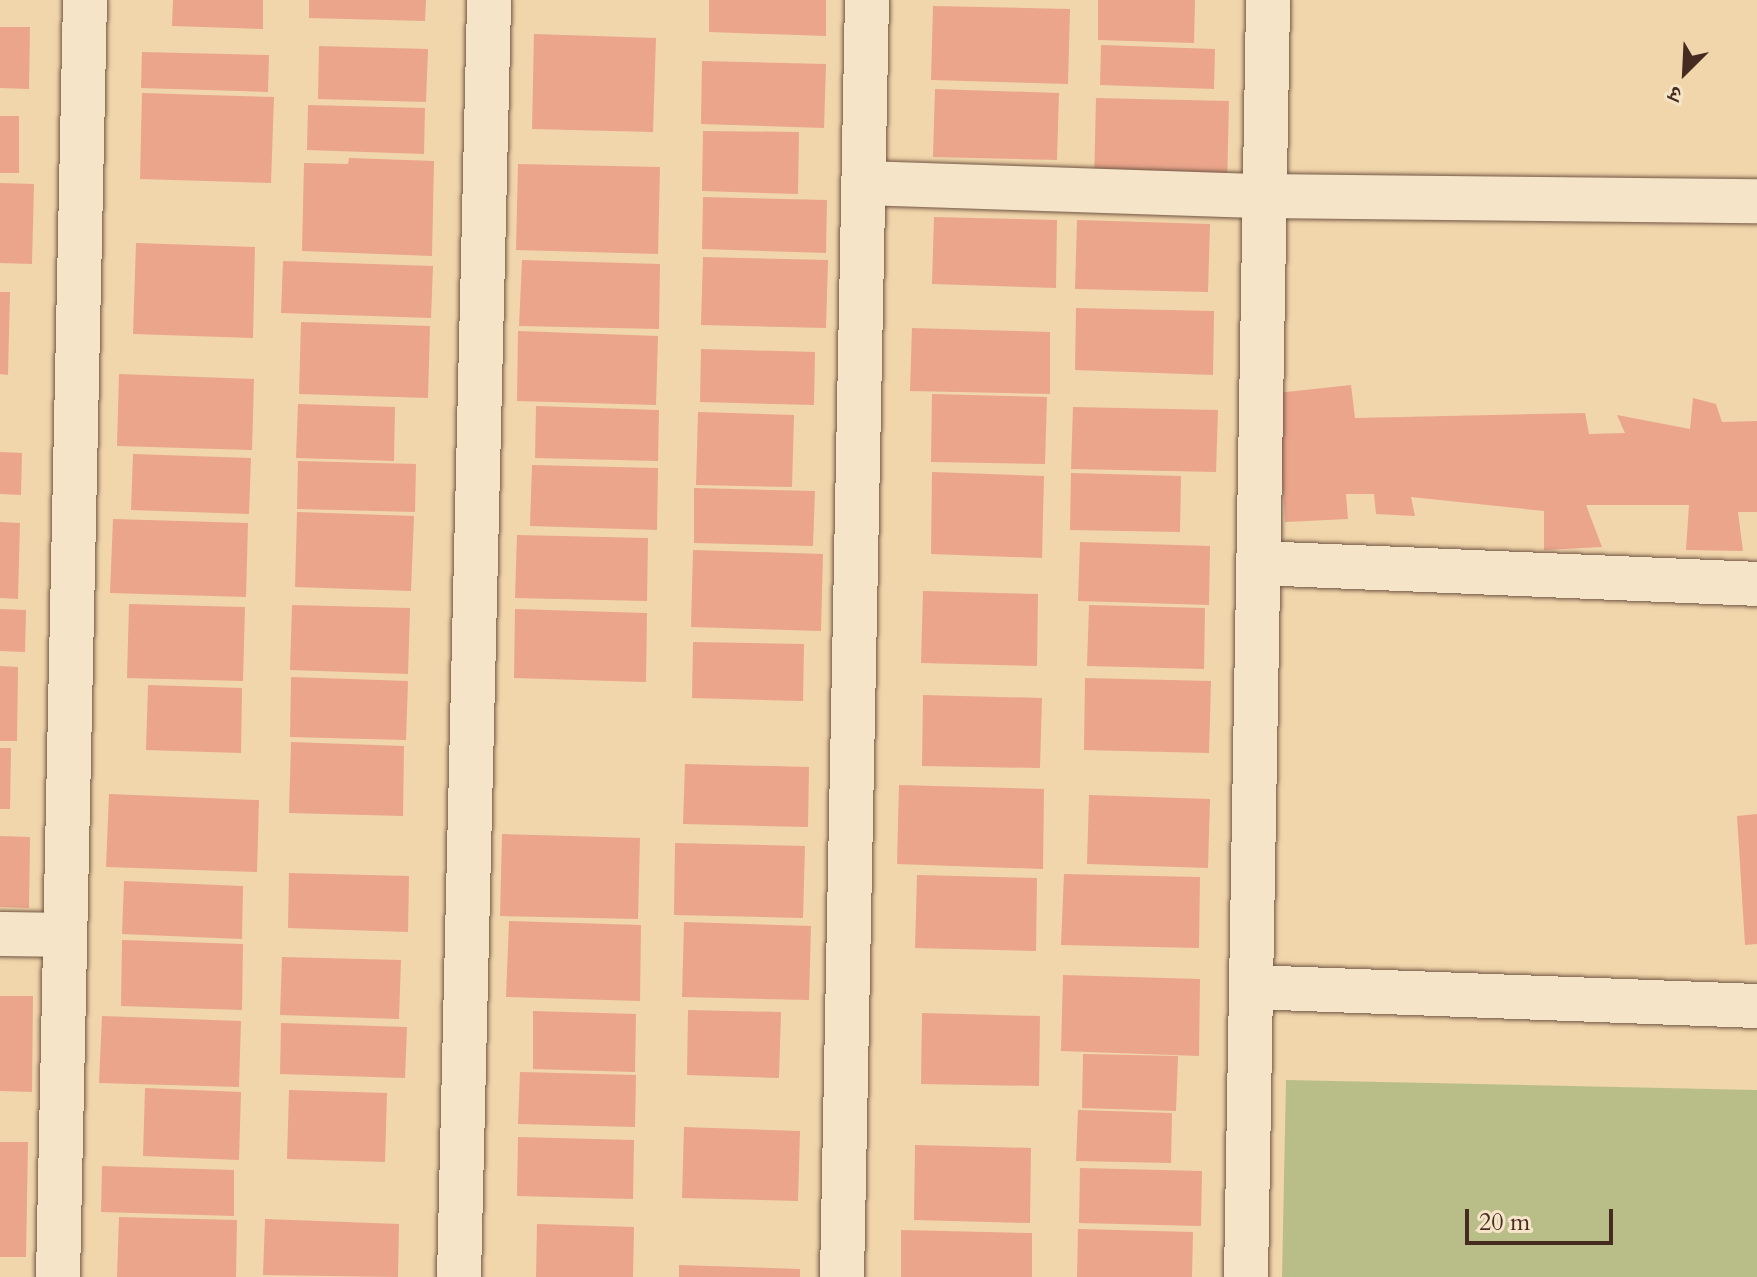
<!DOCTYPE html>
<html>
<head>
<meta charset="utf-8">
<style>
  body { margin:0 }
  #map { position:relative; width:1757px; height:1277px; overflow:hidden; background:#f1d6ab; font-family:Cardo,"Noto Serif Devanagari",serif }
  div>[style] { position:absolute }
  .green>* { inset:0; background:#b9be89 }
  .building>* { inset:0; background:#eaa58b }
  .roads { filter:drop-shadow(0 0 2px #715644) drop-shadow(0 0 2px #715644) }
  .minor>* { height:44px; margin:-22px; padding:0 22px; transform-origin:22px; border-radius:22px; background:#f6e4c8 }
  span { translate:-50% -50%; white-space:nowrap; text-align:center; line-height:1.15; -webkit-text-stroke:6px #f6e4c8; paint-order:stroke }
  .north { position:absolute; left:1645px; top:32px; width:80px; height:80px; -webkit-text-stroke:6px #f6e4c8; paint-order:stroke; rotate:204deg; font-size:22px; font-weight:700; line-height:32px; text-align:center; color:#462b21 }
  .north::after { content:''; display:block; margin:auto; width:28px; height:36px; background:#462b21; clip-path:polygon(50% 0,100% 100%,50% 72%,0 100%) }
  .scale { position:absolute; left:1465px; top:1209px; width:148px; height:36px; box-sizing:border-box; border:4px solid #462b21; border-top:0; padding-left:10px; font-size:24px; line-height:28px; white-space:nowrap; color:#462b21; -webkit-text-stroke:6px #f6e4c8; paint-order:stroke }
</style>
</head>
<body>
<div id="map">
  <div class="green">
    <div style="clip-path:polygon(1286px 1080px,1757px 1090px,1757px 1277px,1282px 1277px)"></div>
  </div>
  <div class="building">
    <div style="clip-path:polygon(173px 0,263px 0,263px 29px,172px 26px)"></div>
    <div style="clip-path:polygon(309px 0,426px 0,425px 21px,309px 18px)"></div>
    <div style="clip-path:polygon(709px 0,826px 0,826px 36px,709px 32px)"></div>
    <div style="clip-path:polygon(1098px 0,1195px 0,1194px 43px,1098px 40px)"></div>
    <div style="clip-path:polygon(933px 6px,1070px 9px,1068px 84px,931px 80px)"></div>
    <div style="clip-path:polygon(0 27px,30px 27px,29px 89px,0 88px)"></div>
    <div style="clip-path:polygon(534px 34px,656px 38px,653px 132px,532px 129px)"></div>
    <div style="clip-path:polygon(1101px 45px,1215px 49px,1214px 89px,1100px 85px)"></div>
    <div style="clip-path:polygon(319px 46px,428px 49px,426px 102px,318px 99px)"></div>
    <div style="clip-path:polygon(142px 52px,269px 55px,268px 92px,141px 88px)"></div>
    <div style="clip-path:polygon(702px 61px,826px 64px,824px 128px,701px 124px)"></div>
    <div style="clip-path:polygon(935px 89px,1059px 93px,1057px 160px,933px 157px)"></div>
    <div style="clip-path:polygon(142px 93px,274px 97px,271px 183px,140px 179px)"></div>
    <div style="clip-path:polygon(1096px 98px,1229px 101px,1227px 187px,1094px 184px)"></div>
    <div style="clip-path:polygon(308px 105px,425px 108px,424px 154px,307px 150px)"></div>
    <div style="clip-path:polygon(0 116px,19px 116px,19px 173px,0 173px)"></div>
    <div style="clip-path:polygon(703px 131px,799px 132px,798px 194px,702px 191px)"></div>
    <div style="clip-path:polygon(349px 158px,434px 161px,432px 256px,302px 251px,304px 163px,348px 164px)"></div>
    <div style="clip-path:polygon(518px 164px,660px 167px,658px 254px,516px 250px)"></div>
    <div style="clip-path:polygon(0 183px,34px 184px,32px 264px,0 263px)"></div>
    <div style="clip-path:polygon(703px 197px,827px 200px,826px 253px,702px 249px)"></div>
    <div style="clip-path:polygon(934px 217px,1057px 220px,1056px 288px,932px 284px)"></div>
    <div style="clip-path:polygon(1077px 220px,1210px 224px,1208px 292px,1075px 289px)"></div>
    <div style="clip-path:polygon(136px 243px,255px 247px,253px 338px,133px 334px)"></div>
    <div style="clip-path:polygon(703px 257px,828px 260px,826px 328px,701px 325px)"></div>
    <div style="clip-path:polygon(522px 260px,660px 264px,659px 329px,519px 326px)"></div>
    <div style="clip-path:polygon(283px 261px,433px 266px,431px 318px,281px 313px)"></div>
    <div style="clip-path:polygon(0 292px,10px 292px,8px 375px,0 374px)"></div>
    <div style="clip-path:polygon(1076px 308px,1214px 311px,1213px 375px,1075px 370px)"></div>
    <div style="clip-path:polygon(301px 322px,430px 326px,428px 398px,299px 394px)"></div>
    <div style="clip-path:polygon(912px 328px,1050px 332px,1050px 394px,910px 391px)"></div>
    <div style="clip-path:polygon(518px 331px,658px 336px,656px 405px,517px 401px)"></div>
    <div style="clip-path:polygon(701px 349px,815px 352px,814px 405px,700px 402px)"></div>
    <div style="clip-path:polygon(119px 374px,254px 379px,252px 450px,117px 446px)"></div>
    <div style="clip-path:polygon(1351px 385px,1355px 418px,1585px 413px,1589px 434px,1625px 433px,1617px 415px,1690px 429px,1693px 398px,1716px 404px,1722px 422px,1757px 421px,1757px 512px,1738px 512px,1743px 551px,1686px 550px,1689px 505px,1586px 505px,1602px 547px,1544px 550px,1544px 511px,1411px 497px,1415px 516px,1376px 514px,1374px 494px,1346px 494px,1348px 519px,1285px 522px,1277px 393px)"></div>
    <div style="clip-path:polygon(932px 394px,1047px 397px,1045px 464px,931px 462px)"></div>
    <div style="clip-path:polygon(298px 404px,395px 407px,394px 461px,296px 458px)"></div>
    <div style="clip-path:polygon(536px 406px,659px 410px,658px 461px,535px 458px)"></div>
    <div style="clip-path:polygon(1073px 407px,1218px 410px,1216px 472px,1071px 469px)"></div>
    <div style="clip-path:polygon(698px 412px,794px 415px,792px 487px,696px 485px)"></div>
    <div style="clip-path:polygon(0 452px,22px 453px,21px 495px,0 494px)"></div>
    <div style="clip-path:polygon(133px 454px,251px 458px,249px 514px,131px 510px)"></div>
    <div style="clip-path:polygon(298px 461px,416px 464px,415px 512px,297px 509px)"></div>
    <div style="clip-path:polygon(532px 465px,658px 468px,657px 530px,530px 526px)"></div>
    <div style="clip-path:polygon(932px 472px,1044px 476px,1042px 558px,931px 554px)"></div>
    <div style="clip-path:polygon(1071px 473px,1181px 476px,1180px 532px,1070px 530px)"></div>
    <div style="clip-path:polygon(694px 488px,815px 491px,813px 546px,694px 543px)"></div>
    <div style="clip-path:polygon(297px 512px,414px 516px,411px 591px,295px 587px)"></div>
    <div style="clip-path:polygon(113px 519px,248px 523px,246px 597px,110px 593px)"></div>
    <div style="clip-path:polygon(0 522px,20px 523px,18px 599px,0 598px)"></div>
    <div style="clip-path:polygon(517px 535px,648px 538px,647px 601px,515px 598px)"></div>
    <div style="clip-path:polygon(1080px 542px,1210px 546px,1209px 605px,1078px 601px)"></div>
    <div style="clip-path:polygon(693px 550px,823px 554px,821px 631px,691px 627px)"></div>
    <div style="clip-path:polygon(923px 591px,1038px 594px,1037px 666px,921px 663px)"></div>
    <div style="clip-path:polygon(129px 604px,245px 607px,243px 681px,127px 678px)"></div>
    <div style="clip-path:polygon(292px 605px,410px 608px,408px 674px,290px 670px)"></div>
    <div style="clip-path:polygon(1089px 605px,1205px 608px,1204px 669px,1087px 666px)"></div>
    <div style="clip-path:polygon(0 609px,26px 610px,25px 652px,0 651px)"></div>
    <div style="clip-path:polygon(515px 609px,647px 613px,646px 682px,514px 678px)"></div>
    <div style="clip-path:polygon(693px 642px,804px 644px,803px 701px,692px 698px)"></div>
    <div style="clip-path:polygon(0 666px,18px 667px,17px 741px,0 741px)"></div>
    <div style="clip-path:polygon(291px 677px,408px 681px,406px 740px,290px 737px)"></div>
    <div style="clip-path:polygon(1085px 678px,1211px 681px,1209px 753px,1084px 750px)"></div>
    <div style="clip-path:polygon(148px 685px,242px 688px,241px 753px,146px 750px)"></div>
    <div style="clip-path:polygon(923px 695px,1042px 698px,1040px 768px,922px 766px)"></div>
    <div style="clip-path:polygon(291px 742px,404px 746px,403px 816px,289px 813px)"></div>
    <div style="clip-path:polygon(0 748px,11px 748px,10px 809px,0 809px)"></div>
    <div style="clip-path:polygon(685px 764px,809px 767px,808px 827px,683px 824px)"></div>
    <div style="clip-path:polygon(899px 785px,1044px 789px,1043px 869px,897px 864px)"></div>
    <div style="clip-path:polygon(109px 794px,259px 800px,257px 872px,106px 867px)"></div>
    <div style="clip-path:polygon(1089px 795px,1210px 799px,1208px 868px,1087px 864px)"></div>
    <div style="clip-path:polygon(1757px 814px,1757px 944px,1745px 945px,1737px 816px)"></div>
    <div style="clip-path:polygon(502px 834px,640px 838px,638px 919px,500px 916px)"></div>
    <div style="clip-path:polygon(0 836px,30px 837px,29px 908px,0 907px)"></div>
    <div style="clip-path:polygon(675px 843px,805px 846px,803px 918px,674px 915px)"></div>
    <div style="clip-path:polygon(289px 873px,409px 876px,408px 932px,288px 928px)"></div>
    <div style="clip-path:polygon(1064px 874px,1200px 877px,1199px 948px,1061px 945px)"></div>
    <div style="clip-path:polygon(917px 875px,1037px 878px,1036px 951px,915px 948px)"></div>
    <div style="clip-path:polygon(124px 881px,243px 886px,242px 939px,122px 934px)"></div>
    <div style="clip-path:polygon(509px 921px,641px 925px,640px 1001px,506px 997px)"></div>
    <div style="clip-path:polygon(684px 922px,811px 926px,809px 1000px,682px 997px)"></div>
    <div style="clip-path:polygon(122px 940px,243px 944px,242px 1010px,121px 1006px)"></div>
    <div style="clip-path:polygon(282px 957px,401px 960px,399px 1019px,280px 1015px)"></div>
    <div style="clip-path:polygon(1063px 975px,1200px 979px,1199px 1056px,1061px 1051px)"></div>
    <div style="clip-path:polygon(0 996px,33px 996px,32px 1092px,0 1091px)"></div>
    <div style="clip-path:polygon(688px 1010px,781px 1012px,779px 1078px,687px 1075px)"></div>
    <div style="clip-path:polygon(533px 1011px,636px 1014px,635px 1072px,533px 1069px)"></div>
    <div style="clip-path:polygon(922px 1013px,1040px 1016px,1039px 1086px,921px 1084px)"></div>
    <div style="clip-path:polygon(102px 1016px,241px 1021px,239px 1087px,99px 1083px)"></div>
    <div style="clip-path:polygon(281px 1023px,407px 1027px,405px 1078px,280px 1074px)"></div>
    <div style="clip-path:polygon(1083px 1054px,1178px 1056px,1176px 1111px,1082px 1108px)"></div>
    <div style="clip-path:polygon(520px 1072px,636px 1075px,635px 1127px,518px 1124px)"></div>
    <div style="clip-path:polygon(145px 1088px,241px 1092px,239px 1160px,143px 1156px)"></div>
    <div style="clip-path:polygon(289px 1090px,387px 1093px,385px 1162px,287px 1159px)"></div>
    <div style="clip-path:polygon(1078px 1110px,1172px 1113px,1171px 1163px,1076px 1161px)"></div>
    <div style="clip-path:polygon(684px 1127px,800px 1131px,798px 1201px,682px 1198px)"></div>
    <div style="clip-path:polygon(518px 1137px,634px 1140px,633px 1199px,517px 1196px)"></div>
    <div style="clip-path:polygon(0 1142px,28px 1142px,26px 1257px,0 1257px)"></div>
    <div style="clip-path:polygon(915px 1145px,1031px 1148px,1030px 1223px,914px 1220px)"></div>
    <div style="clip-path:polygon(102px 1166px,234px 1170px,234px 1216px,101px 1212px)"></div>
    <div style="clip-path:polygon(1080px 1168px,1202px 1171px,1201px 1226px,1079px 1223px)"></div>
    <div style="clip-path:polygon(119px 1217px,237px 1220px,236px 1277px,117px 1277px)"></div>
    <div style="clip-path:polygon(265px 1219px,399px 1224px,398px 1277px,263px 1275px)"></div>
    <div style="clip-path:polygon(537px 1224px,634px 1227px,633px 1277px,536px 1277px)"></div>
    <div style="clip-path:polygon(1078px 1229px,1193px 1232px,1192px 1277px,1077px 1277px)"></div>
    <div style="clip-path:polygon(901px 1230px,1032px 1233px,1032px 1277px,901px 1277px)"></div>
    <div style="clip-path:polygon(679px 1265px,800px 1269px,800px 1277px,679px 1277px)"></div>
  </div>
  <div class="roads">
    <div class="minor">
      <div style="left:863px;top:183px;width:401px;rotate:1.9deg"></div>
      <div style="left:1264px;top:196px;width:493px;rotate:0.6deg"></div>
      <div style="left:1258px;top:563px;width:499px;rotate:2.4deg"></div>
      <div style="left:0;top:934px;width:65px;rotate:0.9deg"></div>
      <div style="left:1251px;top:987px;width:506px;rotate:2.15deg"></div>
      <div style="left:58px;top:1277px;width:1277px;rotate:-88.79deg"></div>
      <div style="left:459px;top:1277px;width:1277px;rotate:-88.65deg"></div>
      <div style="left:842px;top:1277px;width:1277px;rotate:-88.88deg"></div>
      <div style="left:1246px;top:1277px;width:1277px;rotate:-89.01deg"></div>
    </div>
  </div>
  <div class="north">उ</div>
  <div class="scale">20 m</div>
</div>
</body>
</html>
